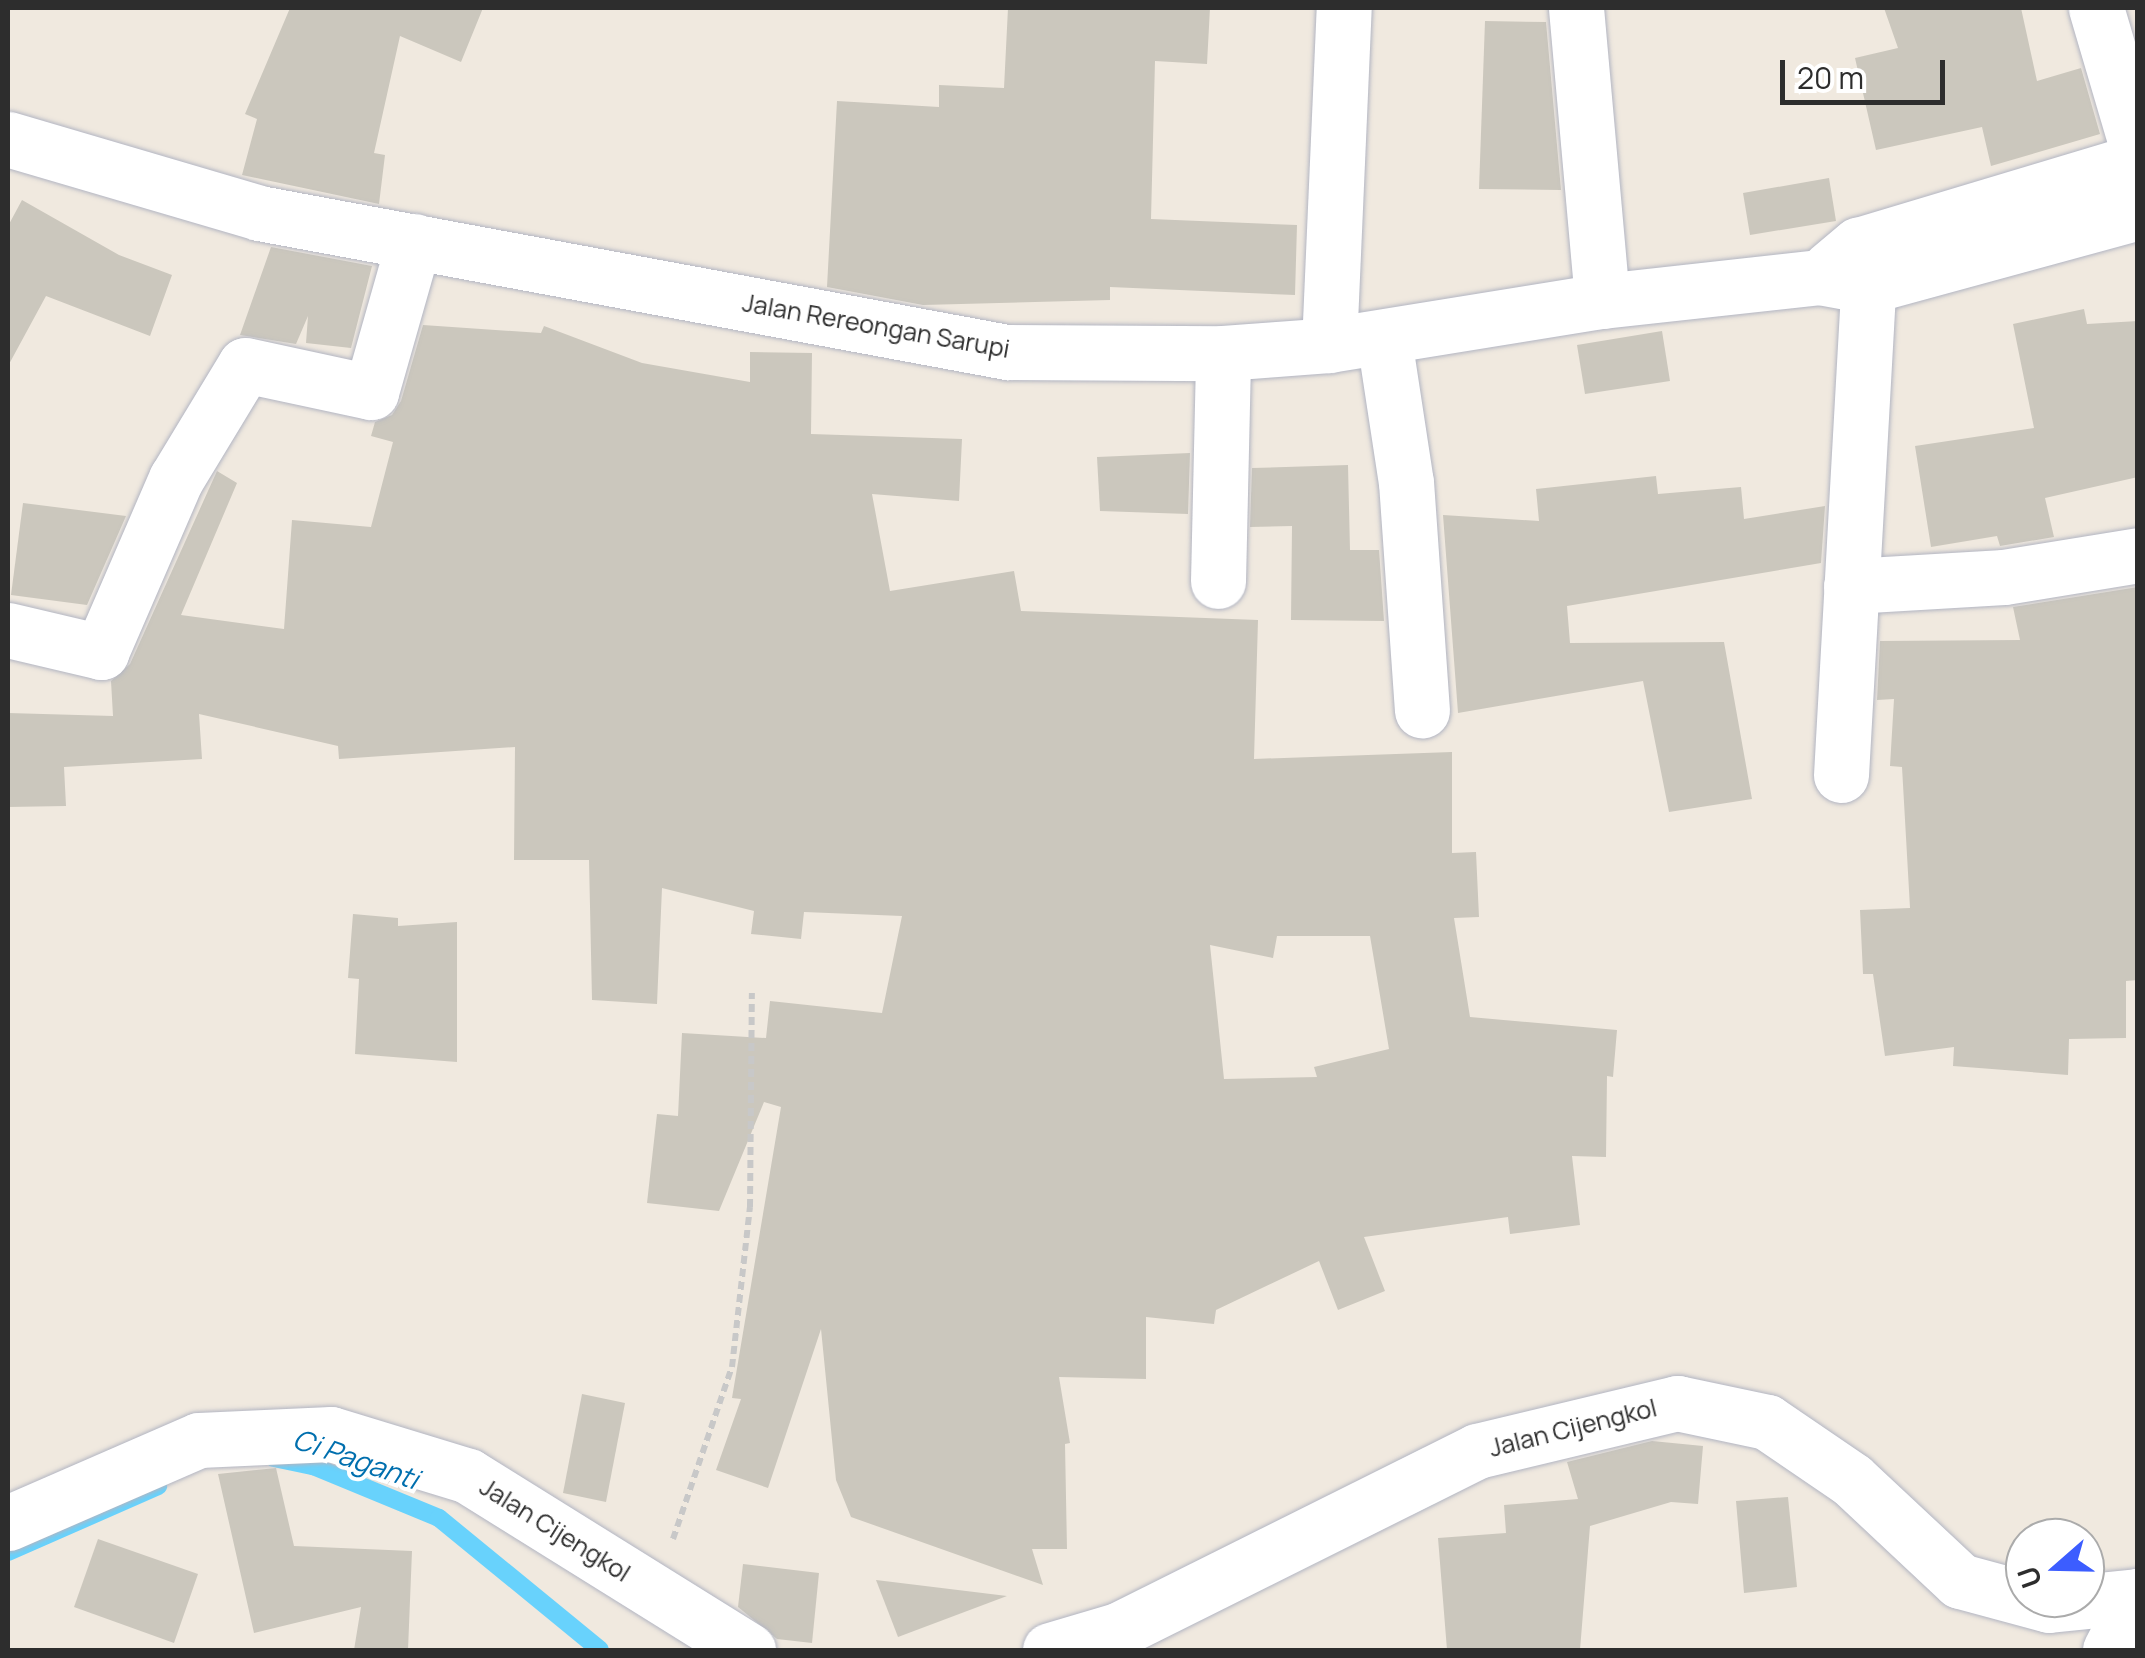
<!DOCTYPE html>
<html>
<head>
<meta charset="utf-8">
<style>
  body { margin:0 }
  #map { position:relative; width:2145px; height:1658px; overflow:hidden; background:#f0e9df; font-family:Manrope,sans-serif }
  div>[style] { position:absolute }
  .stream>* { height:18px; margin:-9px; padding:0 9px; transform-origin:9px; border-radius:9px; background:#68d2fc }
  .building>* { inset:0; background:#cbc7bd }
  .path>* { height:6px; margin-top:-3px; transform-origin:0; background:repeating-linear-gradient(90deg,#c8c8c8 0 8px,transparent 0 13px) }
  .roads { filter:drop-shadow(0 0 2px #b2b5c2) drop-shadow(0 0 2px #b2b5c2) }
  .minor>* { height:55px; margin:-27.5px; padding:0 27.5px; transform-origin:27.5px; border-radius:27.5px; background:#fff }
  span { translate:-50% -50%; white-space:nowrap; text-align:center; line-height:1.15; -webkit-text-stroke:8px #fff; paint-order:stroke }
  .street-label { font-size:25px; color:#2d2d2d }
  .water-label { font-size:28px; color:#006fae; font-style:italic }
  .frame { position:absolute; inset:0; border:10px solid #2d2d2d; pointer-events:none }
  .north { position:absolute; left:2005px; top:1518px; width:100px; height:100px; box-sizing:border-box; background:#fff; border:2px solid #ababab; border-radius:50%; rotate:250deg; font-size:28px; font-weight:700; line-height:40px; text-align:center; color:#2d2d2d }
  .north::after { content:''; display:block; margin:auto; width:35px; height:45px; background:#3c5dff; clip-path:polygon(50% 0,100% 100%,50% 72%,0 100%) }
  .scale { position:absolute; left:1780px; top:60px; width:165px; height:45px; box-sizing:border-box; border:5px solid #2d2d2d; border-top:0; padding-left:12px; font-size:30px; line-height:35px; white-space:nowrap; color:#2d2d2d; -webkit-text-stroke:8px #fff; paint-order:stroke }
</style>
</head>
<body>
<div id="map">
  <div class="stream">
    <div style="left:274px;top:1458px;width:40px;rotate:12deg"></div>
    <div style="left:313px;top:1466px;width:136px;rotate:22.4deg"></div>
    <div style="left:439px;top:1518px;width:208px;rotate:39.3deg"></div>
    <div style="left:8px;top:1552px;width:164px;rotate:-23.7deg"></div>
  </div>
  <div class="building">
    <div style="clip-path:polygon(290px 8px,483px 8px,461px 62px,400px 36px,374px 153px,385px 155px,379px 204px,242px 175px,257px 119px,245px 114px)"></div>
    <div style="clip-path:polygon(1008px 8px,1210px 8px,1207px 64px,1155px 61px,1151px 219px,1297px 225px,1295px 295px,1110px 287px,1110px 300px,923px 305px,827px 287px,837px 101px,939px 107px,939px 85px,1004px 88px)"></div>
    <div style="clip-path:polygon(1884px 8px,2021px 8px,2037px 81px,2081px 68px,2100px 134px,1991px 166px,1982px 127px,1876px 150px,1855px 58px,1898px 48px)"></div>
    <div style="clip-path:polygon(1485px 21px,1546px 22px,1561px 190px,1479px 189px)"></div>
    <div style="clip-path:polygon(1829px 178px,1836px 221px,1750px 235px,1743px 193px)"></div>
    <div style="clip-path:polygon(22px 200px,119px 255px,172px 275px,150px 336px,46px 296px,8px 366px,8px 226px)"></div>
    <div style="clip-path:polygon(271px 247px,372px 266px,351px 348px,306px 343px,308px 316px,296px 344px,240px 335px)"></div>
    <div style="clip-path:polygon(2084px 309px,2087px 324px,2138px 321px,2138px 477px,2045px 498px,2054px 537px,2000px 546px,1997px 536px,1931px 547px,1915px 446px,2034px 428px,2013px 324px)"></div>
    <div style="clip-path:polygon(evenodd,423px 325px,541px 333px,544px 326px,642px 363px,750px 382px,750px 352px,812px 353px,811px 434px,962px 439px,959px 501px,872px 494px,890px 591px,1014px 571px,1021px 611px,1258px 620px,1254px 759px,1452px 752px,1452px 853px,1476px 852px,1479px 917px,1454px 918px,1470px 1017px,1617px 1030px,1613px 1077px,1607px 1076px,1606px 1157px,1572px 1156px,1580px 1225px,1510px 1234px,1508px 1217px,1364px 1237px,1385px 1291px,1338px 1310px,1319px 1261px,1216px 1310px,1214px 1324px,1146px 1317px,1146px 1379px,1059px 1377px,1070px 1443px,1065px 1444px,1067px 1549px,1032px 1549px,1043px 1585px,851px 1517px,836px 1480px,821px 1329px,768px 1488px,716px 1470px,741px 1399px,732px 1398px,781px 1107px,764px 1102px,719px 1211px,647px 1203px,657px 1114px,678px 1116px,682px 1033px,766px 1038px,770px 1001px,882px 1013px,902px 916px,804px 912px,801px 939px,751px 934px,754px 911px,662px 888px,657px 1004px,592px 1000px,589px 860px,514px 860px,515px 747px,339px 759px,338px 746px,199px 714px,202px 759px,64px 767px,66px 806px,8px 807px,8px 713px,113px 716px,111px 681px,130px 664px,217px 471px,237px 483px,181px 615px,284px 629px,292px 520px,371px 527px,393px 442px,371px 436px,375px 422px,392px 415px,401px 401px,423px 325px,1277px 936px,1370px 936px,1389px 1049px,1314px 1067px,1317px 1077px,1224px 1079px,1210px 945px,1273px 958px,1277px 936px)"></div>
    <div style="clip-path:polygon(1662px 331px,1670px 381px,1585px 394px,1577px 345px)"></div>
    <div style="clip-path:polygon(1190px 453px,1188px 514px,1100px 511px,1097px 457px)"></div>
    <div style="clip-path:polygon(1348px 465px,1350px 550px,1379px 550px,1384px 621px,1291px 620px,1292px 526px,1250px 527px,1252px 468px)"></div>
    <div style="clip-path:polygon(1656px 476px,1658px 494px,1741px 487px,1744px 519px,1825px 506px,1821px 563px,1567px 606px,1570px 643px,1724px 642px,1752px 799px,1669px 812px,1643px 681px,1458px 713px,1443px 515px,1539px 521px,1536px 489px)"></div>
    <div style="clip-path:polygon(23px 503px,126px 516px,87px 605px,11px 595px)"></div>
    <div style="clip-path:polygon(2138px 587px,2138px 980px,2126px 981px,2126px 1038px,2069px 1039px,2068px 1075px,1953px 1066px,1954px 1047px,1885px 1056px,1873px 974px,1863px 974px,1860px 910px,1910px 908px,1902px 767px,1890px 766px,1894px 699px,1877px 700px,1880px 641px,2020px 640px,2013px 607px)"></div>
    <div style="clip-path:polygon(353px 914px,398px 918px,398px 926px,457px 922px,457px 1062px,355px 1054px,359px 979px,348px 978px)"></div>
    <div style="clip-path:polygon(582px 1394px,625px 1403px,606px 1502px,563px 1493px)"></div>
    <div style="clip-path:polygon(1652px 1441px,1703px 1446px,1698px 1504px,1671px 1502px,1590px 1526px,1580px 1650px,1447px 1650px,1438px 1538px,1506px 1533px,1504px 1505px,1578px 1499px,1567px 1462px)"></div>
    <div style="clip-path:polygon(276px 1468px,294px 1546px,412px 1551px,408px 1650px,354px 1650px,361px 1607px,254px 1633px,218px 1474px)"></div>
    <div style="clip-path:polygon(1788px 1497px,1797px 1587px,1744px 1593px,1736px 1501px)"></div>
    <div style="clip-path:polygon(98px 1539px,198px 1574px,174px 1643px,74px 1607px)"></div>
    <div style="clip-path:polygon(743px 1564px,819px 1573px,812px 1643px,777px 1639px,738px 1607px)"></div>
    <div style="clip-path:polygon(876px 1580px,1007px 1596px,898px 1637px)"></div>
  </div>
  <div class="path">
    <div style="left:673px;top:1539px;width:182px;rotate:-71.1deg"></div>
    <div style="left:732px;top:1367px;width:161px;rotate:-83.6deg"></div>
    <div style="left:750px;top:1207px;width:214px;rotate:-89.5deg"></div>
  </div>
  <div class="roads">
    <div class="minor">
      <div style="left:1576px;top:8px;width:294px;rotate:84.9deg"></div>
      <div style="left:2096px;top:8px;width:149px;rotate:73.6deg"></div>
      <div style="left:8px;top:139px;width:262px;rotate:16.4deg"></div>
      <div style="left:259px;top:213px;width:761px;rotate:10.53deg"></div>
      <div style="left:1007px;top:352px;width:216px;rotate:0.3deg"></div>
      <div style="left:1223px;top:353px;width:106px;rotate:-4.3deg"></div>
      <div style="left:1329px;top:345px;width:277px;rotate:-9.2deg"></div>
      <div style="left:1602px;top:301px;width:218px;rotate:-6.3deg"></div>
      <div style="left:1819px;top:277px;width:50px;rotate:10.4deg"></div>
      <div style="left:1868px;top:286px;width:280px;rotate:-15.3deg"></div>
      <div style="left:1829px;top:269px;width:38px;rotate:-40deg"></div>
      <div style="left:1858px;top:245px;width:292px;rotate:-16.7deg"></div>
      <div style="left:1384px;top:339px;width:145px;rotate:81.3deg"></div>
      <div style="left:1406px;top:482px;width:229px;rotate:86deg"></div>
      <div style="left:1329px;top:345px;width:337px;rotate:-87.5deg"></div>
      <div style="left:1218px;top:581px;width:228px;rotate:-88.7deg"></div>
      <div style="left:1851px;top:586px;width:153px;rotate:-3.4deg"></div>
      <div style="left:2004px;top:577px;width:136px;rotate:-9.3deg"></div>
      <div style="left:8px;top:630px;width:96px;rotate:13.3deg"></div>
      <div style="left:101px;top:652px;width:189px;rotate:-66.6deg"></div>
      <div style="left:176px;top:479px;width:133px;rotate:-58.8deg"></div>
      <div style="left:245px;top:365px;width:129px;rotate:12.1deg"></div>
      <div style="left:371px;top:392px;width:157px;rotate:-74.1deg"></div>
      <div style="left:1841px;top:775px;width:490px;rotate:-86.8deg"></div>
      <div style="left:1868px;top:286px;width:42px;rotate:-103.7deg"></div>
      <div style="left:8px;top:1523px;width:208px;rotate:-23.5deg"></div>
      <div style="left:199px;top:1440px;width:132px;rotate:-2.6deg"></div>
      <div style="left:331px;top:1434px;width:143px;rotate:17deg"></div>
      <div style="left:468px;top:1476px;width:330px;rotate:31.9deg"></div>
      <div style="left:1050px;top:1650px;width:71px;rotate:-16.4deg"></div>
      <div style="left:1118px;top:1630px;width:401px;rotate:-26.5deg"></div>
      <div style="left:1477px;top:1451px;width:206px;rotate:-13.5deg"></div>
      <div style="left:1677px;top:1403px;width:92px;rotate:11.9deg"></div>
      <div style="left:1767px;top:1422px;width:103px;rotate:34.3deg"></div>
      <div style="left:1852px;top:1480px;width:148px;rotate:43.1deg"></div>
      <div style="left:1960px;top:1581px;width:92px;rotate:15.1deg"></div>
      <div style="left:2049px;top:1605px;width:89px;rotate:-5.8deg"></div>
      <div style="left:2110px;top:1650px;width:61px;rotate:-62.6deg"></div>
    </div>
  </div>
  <div class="street-label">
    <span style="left:876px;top:326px;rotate:10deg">Jalan Rereongan Sarupi</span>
    <span style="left:1573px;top:1428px;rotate:-14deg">Jalan Cijengkol</span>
    <span style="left:555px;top:1530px;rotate:32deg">Jalan Cijengkol</span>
  </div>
  <div class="water-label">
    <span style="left:356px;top:1458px;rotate:19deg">Ci Paganti</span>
  </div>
  <div class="frame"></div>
  <div class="north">U</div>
  <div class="scale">20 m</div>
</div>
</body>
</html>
